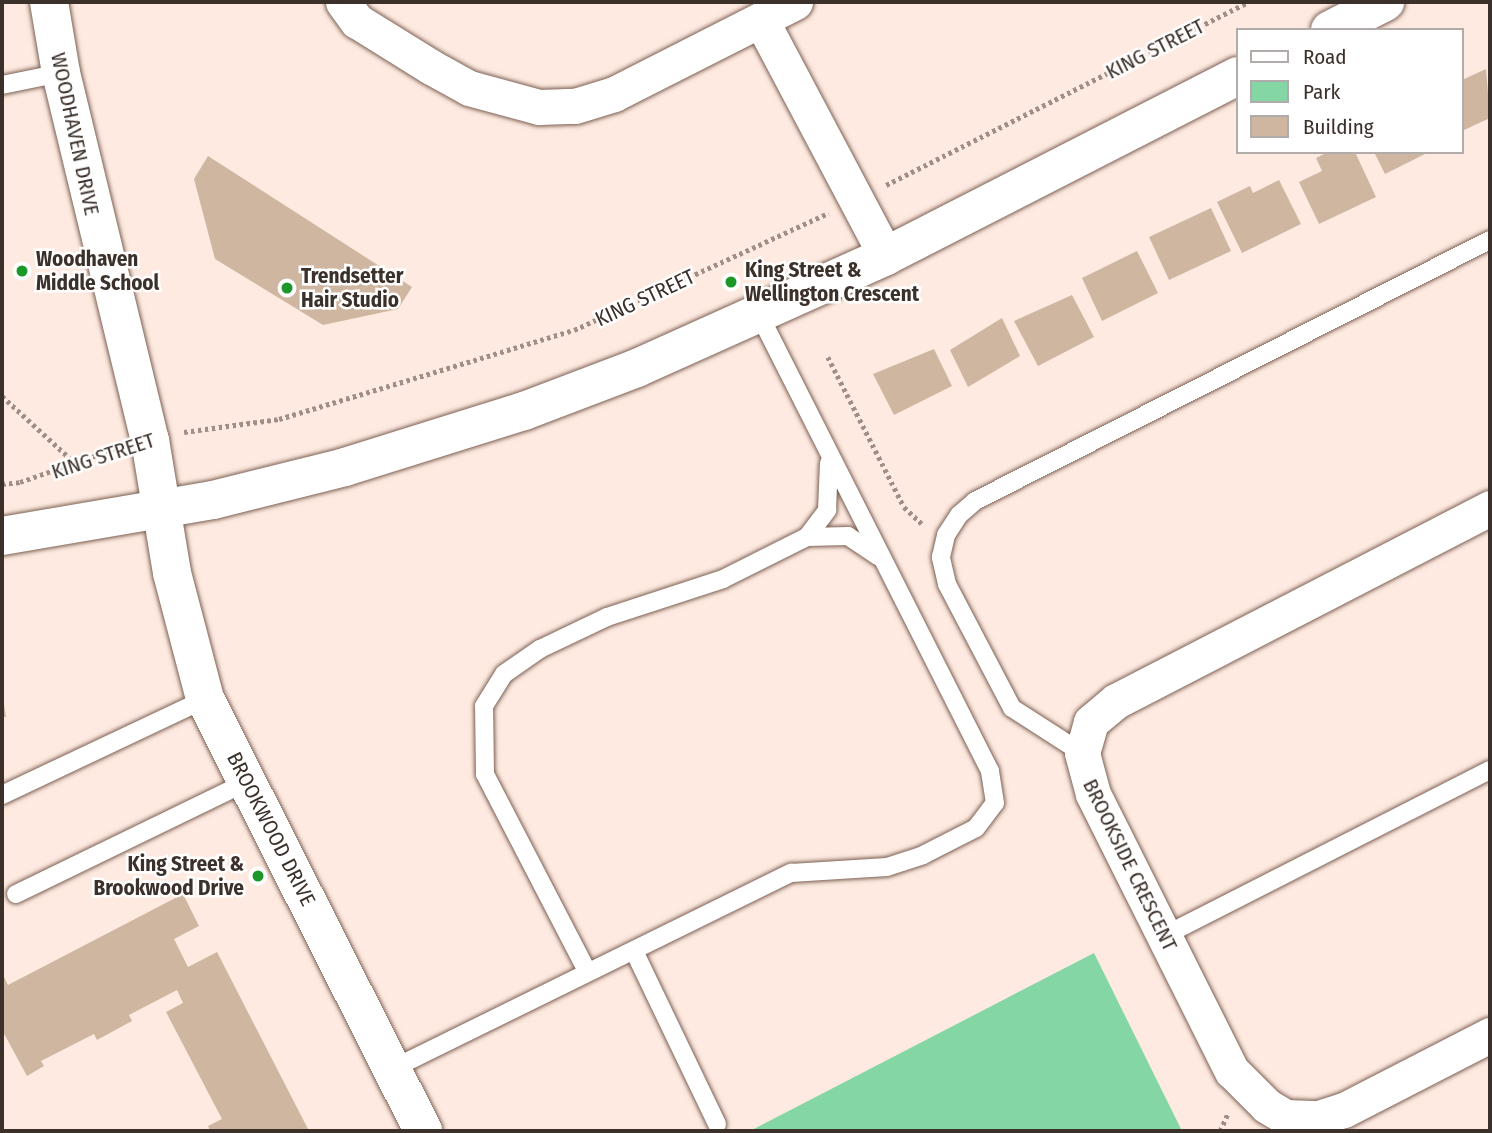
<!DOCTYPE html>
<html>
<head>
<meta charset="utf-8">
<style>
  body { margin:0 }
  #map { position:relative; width:1492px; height:1133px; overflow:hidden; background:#feeae0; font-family:"Fira Sans Condensed",sans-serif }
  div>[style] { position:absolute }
  .green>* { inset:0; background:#84d7a5 }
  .building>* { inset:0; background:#cfb6a0 }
  .path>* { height:4.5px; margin-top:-2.25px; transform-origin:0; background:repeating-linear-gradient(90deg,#9f8f87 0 3.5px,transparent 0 7px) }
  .roads { filter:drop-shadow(0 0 2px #7c6053) drop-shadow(0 0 2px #7c6053) }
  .lane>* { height:18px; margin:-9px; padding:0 9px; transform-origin:9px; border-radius:9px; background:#fff }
  .street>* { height:35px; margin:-17.5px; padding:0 17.5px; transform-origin:17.5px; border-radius:17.5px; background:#fff }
  .secondary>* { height:38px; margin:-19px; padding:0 19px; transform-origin:19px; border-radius:19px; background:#fff }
  .dots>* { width:19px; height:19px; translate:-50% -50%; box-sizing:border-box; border:4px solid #fff; border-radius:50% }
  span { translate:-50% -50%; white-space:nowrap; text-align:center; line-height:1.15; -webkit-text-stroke:5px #fff; paint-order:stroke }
  .street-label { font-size:21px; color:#3c302a }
  .poi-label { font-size:21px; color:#3c302a; font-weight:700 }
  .left { translate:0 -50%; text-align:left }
  .right { translate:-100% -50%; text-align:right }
  .frame { position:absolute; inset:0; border:4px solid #3c302a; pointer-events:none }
  .legend { position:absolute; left:1236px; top:28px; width:228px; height:126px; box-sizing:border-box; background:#fff; border:2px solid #b1acaa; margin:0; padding:9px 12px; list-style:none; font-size:21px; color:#3c302a }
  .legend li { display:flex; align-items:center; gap:14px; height:35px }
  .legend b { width:35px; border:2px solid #b1acaa }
</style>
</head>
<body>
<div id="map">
  <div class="green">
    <div style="clip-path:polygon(1094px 953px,1182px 1131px,750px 1131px)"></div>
  </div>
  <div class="building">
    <div style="clip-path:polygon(1486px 69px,1490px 118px,1462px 131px,1462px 80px)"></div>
    <div style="clip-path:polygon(1328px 152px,1355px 152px,1376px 197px,1319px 224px,1299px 182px,1322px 171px,1316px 158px)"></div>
    <div style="clip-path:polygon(1374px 152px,1429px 152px,1385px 174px)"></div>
    <div style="clip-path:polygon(208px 156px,412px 287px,398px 309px,323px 325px,215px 259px,194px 179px)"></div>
    <div style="clip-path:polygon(1279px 180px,1301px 224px,1242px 253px,1217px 202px,1250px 186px,1253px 193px)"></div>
    <div style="clip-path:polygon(1211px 208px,1231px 251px,1169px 280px,1149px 237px)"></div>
    <div style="clip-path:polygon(1137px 251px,1158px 293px,1102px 321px,1082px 278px)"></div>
    <div style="clip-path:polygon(1072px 295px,1094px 337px,1038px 366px,1014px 321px)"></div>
    <div style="clip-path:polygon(1002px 318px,1020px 356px,968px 387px,950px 350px)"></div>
    <div style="clip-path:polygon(934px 349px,952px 386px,894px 415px,873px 374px)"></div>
    <div style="clip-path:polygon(2px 691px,6px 717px,2px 717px)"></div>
    <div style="clip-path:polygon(183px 894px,199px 926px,174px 939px,188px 967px,217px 952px,309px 1131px,210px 1131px,208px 1126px,222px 1119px,166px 1012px,183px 1003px,177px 990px,129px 1015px,132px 1021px,97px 1040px,94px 1034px,41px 1061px,44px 1066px,27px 1076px,2px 1030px,2px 973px,8px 985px)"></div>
  </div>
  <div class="path">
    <div style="left:886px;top:185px;width:407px;rotate:-26.8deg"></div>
    <div style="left:828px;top:357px;width:168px;rotate:63.1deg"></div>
    <div style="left:904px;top:507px;width:26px;rotate:43deg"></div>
    <div style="left:2px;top:396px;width:99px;rotate:42.5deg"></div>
    <div style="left:184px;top:432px;width:96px;rotate:-7.8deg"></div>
    <div style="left:279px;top:419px;width:308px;rotate:-16.8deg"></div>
    <div style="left:574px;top:330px;width:280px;rotate:-24.7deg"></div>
    <div style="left:2px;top:484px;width:18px;rotate:-6deg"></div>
    <div style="left:20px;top:482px;width:103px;rotate:-19.3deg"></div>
    <div style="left:1220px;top:1131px;width:20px;rotate:-66deg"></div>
  </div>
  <div class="roads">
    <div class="lane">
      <div style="left:2px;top:85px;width:60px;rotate:-11.5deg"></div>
      <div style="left:807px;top:537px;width:41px;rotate:-1.4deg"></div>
      <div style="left:848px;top:536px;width:36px;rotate:34deg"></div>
      <div style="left:1082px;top:753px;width:83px;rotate:-147.3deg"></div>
      <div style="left:1012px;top:708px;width:140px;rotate:-117.7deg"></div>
      <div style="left:947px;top:584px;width:28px;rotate:-103deg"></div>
      <div style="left:941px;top:557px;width:23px;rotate:-77deg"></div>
      <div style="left:946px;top:535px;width:24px;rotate:-57deg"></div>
      <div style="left:959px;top:515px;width:21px;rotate:-41deg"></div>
      <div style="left:975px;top:501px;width:577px;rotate:-26.88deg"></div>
      <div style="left:2px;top:795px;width:225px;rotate:-25.3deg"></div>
      <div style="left:16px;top:894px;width:257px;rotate:-25.9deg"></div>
      <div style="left:1164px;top:936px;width:366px;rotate:-27deg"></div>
      <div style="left:635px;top:953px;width:190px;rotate:64.4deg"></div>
      <div style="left:587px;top:971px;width:222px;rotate:-117.4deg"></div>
      <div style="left:485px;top:774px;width:68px;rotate:-90.8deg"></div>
      <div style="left:484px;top:706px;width:38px;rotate:-58deg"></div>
      <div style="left:504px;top:674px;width:44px;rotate:-34.8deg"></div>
      <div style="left:540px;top:649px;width:74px;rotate:-25.5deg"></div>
      <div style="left:607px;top:617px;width:122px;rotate:-18.1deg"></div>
      <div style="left:723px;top:579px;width:94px;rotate:-26.6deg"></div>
      <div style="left:807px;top:537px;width:34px;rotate:-53deg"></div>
      <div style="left:827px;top:510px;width:47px;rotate:-87.6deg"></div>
      <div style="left:392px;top:1069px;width:445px;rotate:-26.2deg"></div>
      <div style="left:791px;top:873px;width:96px;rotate:-3.6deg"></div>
      <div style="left:887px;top:867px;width:38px;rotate:-18deg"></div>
      <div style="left:923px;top:855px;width:59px;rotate:-27deg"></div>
      <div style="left:976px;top:828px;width:31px;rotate:-53deg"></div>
      <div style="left:995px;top:803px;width:32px;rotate:-99deg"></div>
      <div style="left:990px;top:771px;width:512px;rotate:-116.82deg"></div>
    </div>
    <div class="street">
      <div style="left:343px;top:2px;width:24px;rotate:54deg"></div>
      <div style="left:357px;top:21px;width:87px;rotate:31.9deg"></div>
      <div style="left:431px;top:67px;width:43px;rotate:28.9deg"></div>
      <div style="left:469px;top:88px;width:73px;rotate:15.2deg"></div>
      <div style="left:539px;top:107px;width:36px;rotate:-2deg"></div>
      <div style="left:575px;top:106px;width:41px;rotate:-17.1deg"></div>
      <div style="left:614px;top:94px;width:203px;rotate:-26.9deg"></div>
      <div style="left:761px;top:20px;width:267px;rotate:62.1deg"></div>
      <div style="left:1490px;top:508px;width:421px;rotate:152.7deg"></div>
      <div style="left:1116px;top:701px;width:33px;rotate:140deg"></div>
      <div style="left:1091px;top:722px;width:32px;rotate:106deg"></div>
      <div style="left:1082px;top:753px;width:42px;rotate:75deg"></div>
      <div style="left:1093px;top:794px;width:310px;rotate:63.4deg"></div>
      <div style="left:1232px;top:1071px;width:49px;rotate:45deg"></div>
      <div style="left:1267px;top:1106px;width:21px;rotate:31deg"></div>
      <div style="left:1285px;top:1117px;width:34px;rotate:2deg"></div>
      <div style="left:1319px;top:1118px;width:26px;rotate:-18deg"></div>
      <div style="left:1344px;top:1110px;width:164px;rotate:-27.2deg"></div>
    </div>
    <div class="secondary">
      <div style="left:49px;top:2px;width:72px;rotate:80.4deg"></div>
      <div style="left:61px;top:73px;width:378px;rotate:76.4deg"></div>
      <div style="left:150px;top:440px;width:135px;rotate:80.6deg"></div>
      <div style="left:172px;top:573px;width:130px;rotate:75.3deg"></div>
      <div style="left:205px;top:699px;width:484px;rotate:63.2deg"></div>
      <div style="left:1330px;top:30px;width:62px;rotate:-27deg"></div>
      <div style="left:2px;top:536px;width:214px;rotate:-9.7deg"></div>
      <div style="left:213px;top:500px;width:136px;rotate:-14deg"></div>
      <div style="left:345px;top:467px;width:188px;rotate:-17.4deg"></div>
      <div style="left:524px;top:411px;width:121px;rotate:-20.8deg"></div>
      <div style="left:637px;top:368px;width:273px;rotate:-24.2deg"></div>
      <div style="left:886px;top:256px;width:395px;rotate:-27.1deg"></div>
    </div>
  </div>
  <div class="dots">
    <div style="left:22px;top:271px;background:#1c9729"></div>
    <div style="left:731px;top:282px;background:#1c9729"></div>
    <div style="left:287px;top:288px;background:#1c9729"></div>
    <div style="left:258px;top:876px;background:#1c9729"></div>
  </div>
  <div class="street-label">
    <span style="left:1155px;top:49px;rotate:-27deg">KING STREET</span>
    <span style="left:75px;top:134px;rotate:78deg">WOODHAVEN DRIVE</span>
    <span style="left:645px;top:298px;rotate:-25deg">KING STREET</span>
    <span style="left:103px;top:456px;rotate:-18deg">KING STREET</span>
    <span style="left:271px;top:829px;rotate:63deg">BROOKWOOD DRIVE</span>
    <span style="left:1130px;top:865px;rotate:64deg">BROOKSIDE CRESCENT</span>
  </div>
  <div class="poi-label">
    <span class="left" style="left:36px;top:271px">Woodhaven<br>Middle School</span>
    <span class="left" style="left:745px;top:282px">King Street &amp;<br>Wellington Crescent</span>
    <span class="left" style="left:301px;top:288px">Trendsetter<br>Hair Studio</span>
    <span class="right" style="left:244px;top:876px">King Street &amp;<br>Brookwood Drive</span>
  </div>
  <div class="frame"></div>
  <ul class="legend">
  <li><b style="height:9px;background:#fff"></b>Road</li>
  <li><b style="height:19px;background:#84d7a5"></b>Park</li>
  <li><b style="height:19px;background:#cfb6a0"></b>Building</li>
  </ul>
</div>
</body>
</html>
